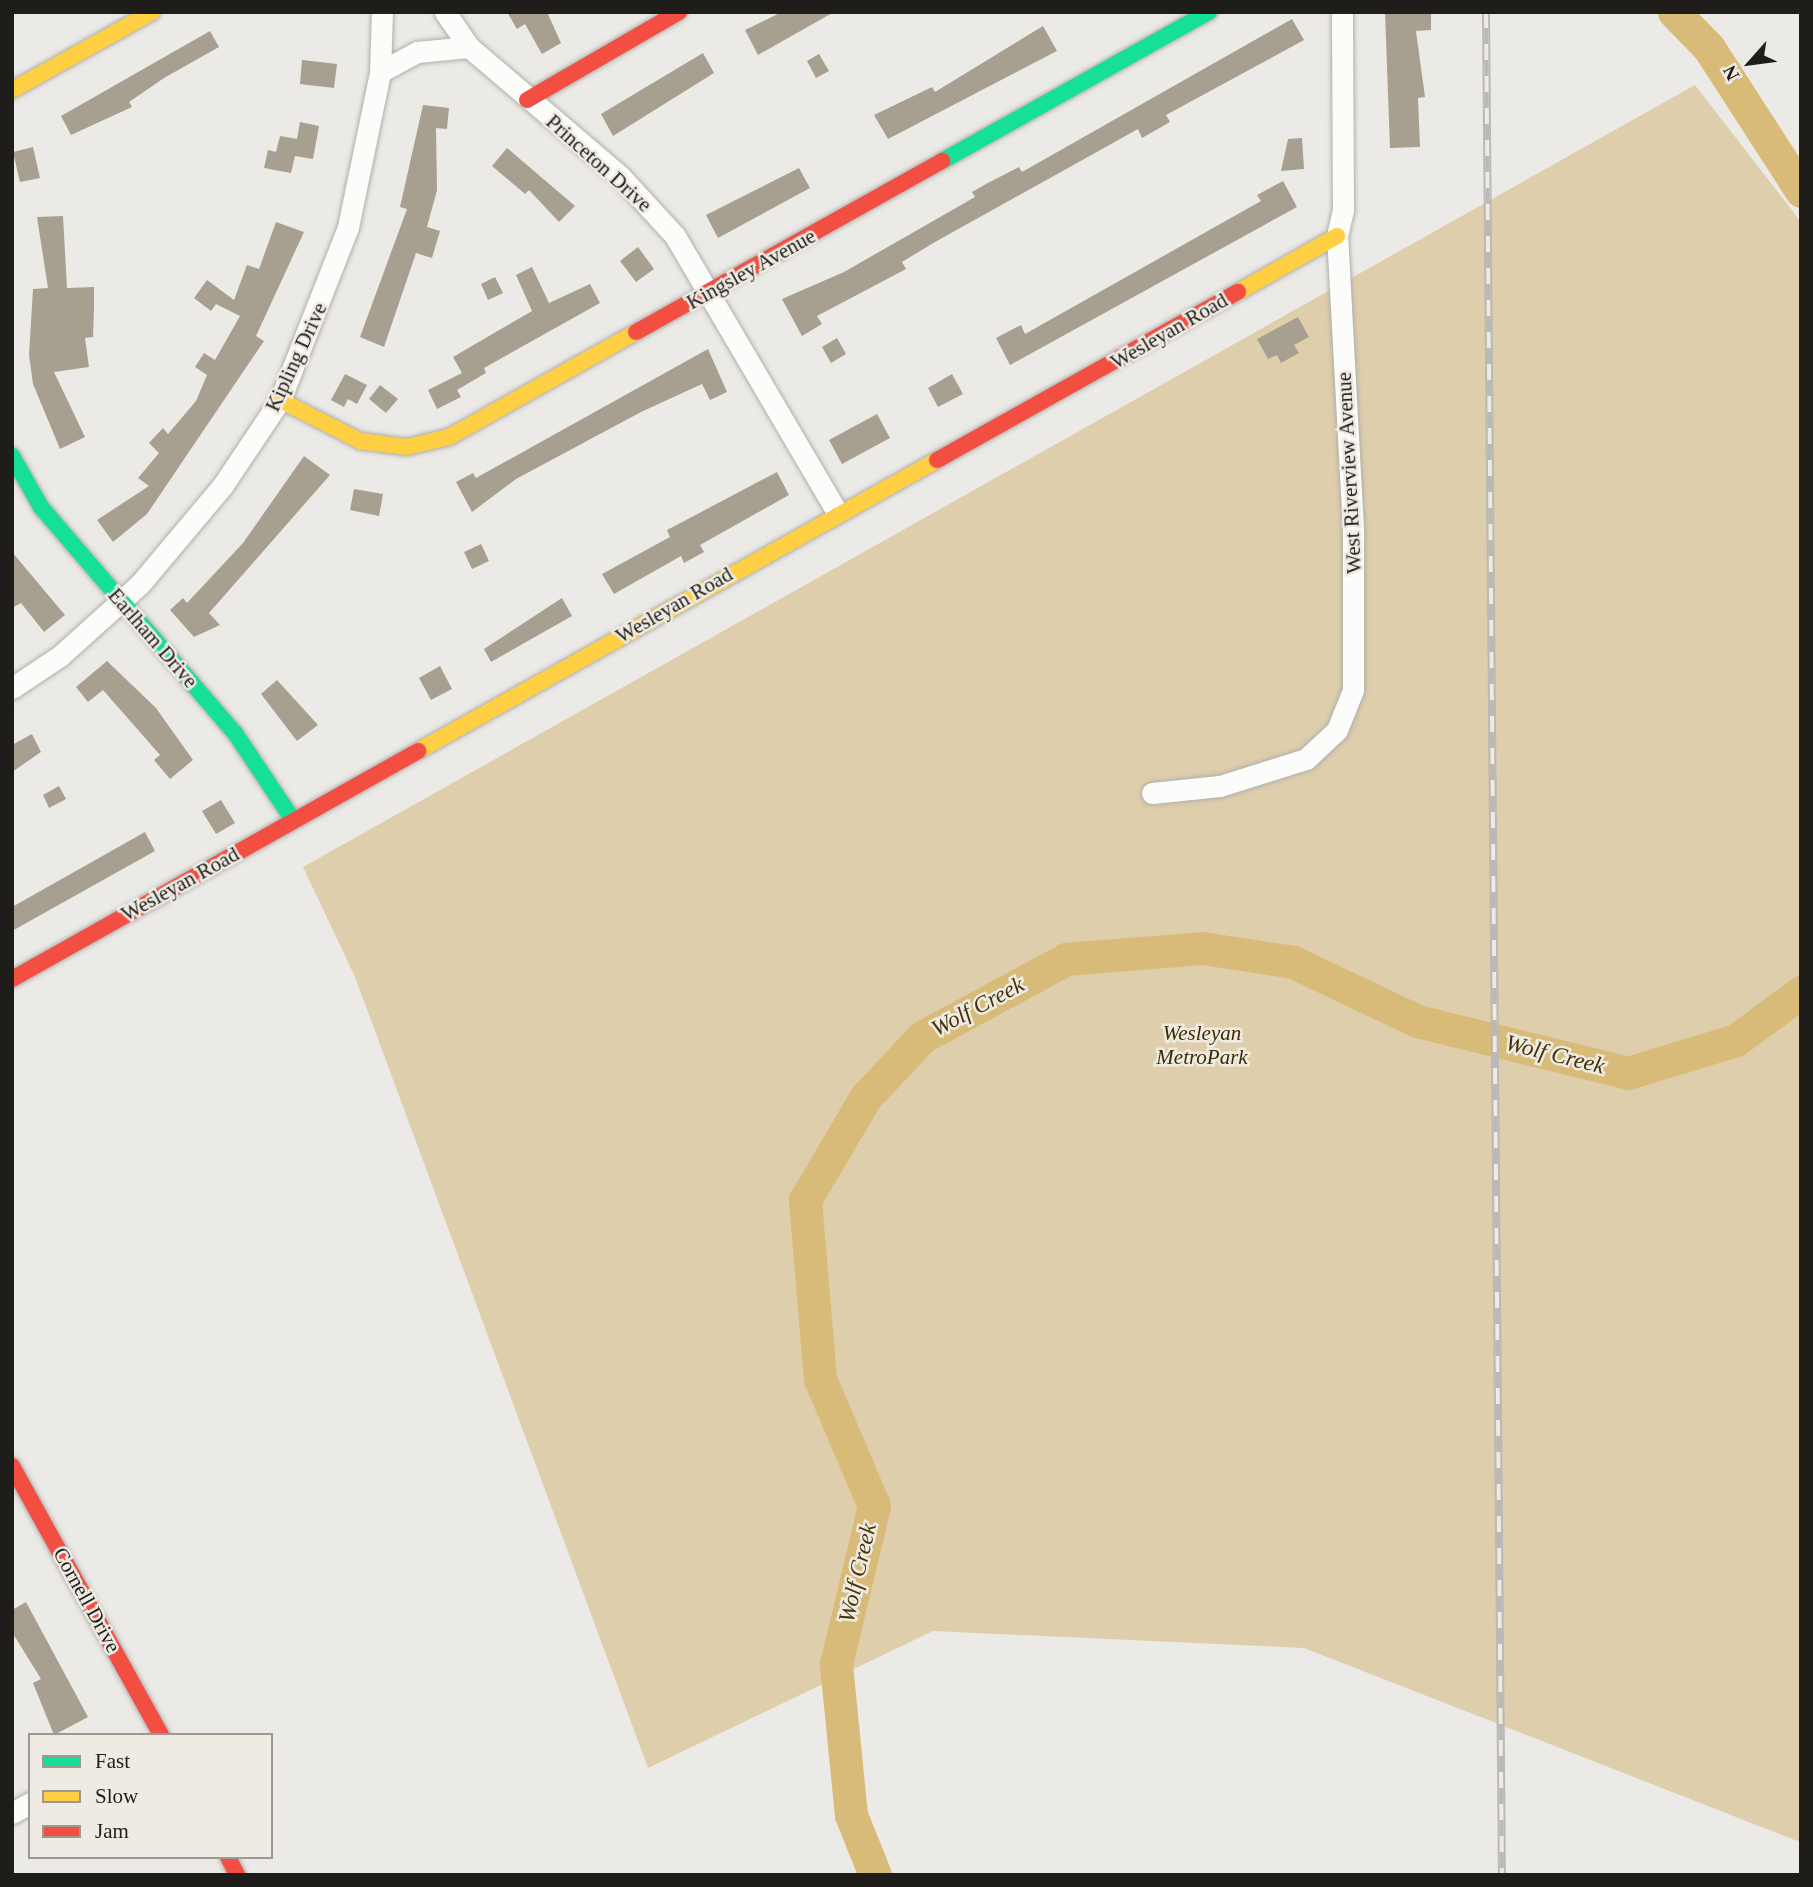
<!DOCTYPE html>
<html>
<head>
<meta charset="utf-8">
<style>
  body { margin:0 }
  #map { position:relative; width:1813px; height:1887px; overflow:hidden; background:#eceae6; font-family:Georgia,serif }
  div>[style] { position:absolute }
  .green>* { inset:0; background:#dfceac }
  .river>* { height:33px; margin:-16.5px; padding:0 16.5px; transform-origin:16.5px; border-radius:16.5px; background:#d8bb78 }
  .building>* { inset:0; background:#a7a090 }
  .roads { filter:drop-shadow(0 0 2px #b0afac) drop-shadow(0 0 2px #b0afac) }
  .street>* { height:21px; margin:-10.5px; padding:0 10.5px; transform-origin:10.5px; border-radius:10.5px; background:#fcfcfb }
  .fast>* { height:16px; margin:-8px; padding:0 8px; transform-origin:8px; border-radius:8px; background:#16e098 }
  .slow>* { height:16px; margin:-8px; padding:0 8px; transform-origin:8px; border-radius:8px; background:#ffcf43 }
  .jam>* { height:16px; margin:-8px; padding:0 8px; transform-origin:8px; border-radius:8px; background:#f24e42 }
  .rail>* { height:8px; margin-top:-4px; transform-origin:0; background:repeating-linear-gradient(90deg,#efebe3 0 16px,#b9b9b8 0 32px); box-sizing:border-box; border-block:2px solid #b9b9b8 }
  span { translate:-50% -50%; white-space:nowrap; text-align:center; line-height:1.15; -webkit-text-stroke:5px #efebe3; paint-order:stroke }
  .street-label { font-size:21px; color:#1f1d1a }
  .park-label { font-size:21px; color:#3b2b01; font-style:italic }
  .water-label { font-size:23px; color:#44330a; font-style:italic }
  .frame { position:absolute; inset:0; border:14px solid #1f1d1a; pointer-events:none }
  .legend { position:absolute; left:28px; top:1733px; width:245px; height:126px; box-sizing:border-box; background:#efebe3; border:2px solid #9c9993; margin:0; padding:9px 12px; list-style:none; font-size:21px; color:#1f1d1a }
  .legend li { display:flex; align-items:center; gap:14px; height:35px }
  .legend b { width:35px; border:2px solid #9c9993 }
  .north { position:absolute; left:1715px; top:28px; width:70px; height:70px; -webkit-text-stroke:5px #efebe3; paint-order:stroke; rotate:242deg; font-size:19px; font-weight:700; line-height:28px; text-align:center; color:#1f1d1a }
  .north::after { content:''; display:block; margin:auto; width:24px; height:32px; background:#1f1d1a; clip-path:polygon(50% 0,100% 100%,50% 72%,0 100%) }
</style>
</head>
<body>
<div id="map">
  <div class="green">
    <div style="clip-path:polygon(1695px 85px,1801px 222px,1800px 1842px,1304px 1648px,933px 1631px,648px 1768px,355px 977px,303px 867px)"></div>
  </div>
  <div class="river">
    <div style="left:1674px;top:12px;width:50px;rotate:45.8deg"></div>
    <div style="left:1709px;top:48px;width:170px;rotate:57.2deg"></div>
    <div style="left:875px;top:1875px;width:65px;rotate:-111.8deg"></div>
    <div style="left:851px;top:1815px;width:152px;rotate:-95.7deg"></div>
    <div style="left:836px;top:1664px;width:163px;rotate:-76.5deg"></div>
    <div style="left:874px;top:1506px;width:138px;rotate:-113deg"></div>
    <div style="left:820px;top:1379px;width:180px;rotate:-94.8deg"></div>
    <div style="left:805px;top:1200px;width:118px;rotate:-59.5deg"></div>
    <div style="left:865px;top:1098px;width:83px;rotate:-46.9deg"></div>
    <div style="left:922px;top:1037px;width:164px;rotate:-28.4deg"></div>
    <div style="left:1066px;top:959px;width:136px;rotate:-4.6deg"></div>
    <div style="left:1202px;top:948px;width:92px;rotate:8.7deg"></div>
    <div style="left:1293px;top:962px;width:137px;rotate:25.4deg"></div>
    <div style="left:1417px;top:1021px;width:217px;rotate:13.8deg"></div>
    <div style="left:1628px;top:1073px;width:113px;rotate:-17deg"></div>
    <div style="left:1736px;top:1040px;width:81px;rotate:-36.4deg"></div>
  </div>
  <div class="building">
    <div style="clip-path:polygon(507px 12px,547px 12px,561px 43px,542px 54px,525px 24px,517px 29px)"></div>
    <div style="clip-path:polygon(782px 12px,834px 12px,758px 55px,745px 30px)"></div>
    <div style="clip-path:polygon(1385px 12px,1431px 12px,1431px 30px,1416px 31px,1425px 97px,1418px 98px,1420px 147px,1390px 148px)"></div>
    <div style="clip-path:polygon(1292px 19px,1304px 40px,1166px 115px,1170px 122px,1142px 138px,1138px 129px,935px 242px,902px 262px,906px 269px,817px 316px,822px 324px,802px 336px,782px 299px,844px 272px,975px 197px,972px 192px,986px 184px,1019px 167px,1022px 172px)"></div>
    <div style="clip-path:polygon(1043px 26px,1057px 51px,888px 139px,874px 115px,932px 87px,935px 92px)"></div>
    <div style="clip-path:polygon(210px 31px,219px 47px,164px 78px,129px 102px,132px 107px,71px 135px,61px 116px)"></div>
    <div style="clip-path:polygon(703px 53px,714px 73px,613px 136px,601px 114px)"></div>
    <div style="clip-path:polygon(819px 54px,829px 71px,816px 78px,807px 61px)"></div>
    <div style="clip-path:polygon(302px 60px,337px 64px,334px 88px,300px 84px)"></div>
    <div style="clip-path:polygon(423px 105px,449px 108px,447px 129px,436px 128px,437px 190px,427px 227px,440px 231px,432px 258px,416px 253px,384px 347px,360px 337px,407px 209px,400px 207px)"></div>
    <div style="clip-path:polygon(300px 122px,319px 126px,313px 159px,295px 156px,291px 173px,264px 168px,268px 150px,276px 152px,280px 136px,297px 139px)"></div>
    <div style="clip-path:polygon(1302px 138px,1304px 169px,1281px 171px,1288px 139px)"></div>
    <div style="clip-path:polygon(33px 147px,40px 178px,20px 182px,13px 152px)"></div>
    <div style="clip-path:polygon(507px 148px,575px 206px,559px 222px,529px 190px,525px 194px,492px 166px)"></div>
    <div style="clip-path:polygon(799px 168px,810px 188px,718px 238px,706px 215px)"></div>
    <div style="clip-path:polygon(1283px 181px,1297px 207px,1010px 365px,996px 338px,1021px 325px,1025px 334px,1261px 201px,1257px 195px)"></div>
    <div style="clip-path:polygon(63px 216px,67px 288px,94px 287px,94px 308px,93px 337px,85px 338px,89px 367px,54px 372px,85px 437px,60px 449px,33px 384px,29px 355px,33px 289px,48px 288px,37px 217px)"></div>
    <div style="clip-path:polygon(276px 222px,304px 232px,256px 336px,264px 341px,147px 514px,113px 542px,97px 520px,149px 486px,138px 478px,159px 453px,149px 443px,163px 428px,168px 434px,196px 401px,207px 375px,195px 367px,204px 353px,215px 360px,240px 316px,216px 304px,211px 311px,194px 298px,207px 280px,234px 300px,247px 265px,259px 269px)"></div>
    <div style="clip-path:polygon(638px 247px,654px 269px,636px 282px,620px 261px)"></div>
    <div style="clip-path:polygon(532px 267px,549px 303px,590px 284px,600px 303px,484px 368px,486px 373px,457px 390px,461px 397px,437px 409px,428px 390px,462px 373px,453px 357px,532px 311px,516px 275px)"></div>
    <div style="clip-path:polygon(495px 277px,503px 293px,488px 300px,481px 284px)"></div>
    <div style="clip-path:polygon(1298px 317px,1309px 337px,1294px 345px,1299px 353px,1281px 363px,1277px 355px,1268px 359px,1257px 339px)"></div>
    <div style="clip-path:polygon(837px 338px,846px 354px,831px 363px,822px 347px)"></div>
    <div style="clip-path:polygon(708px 349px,727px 392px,710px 400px,702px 384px,641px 412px,516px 479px,472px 512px,456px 482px,473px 473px,476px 478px)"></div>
    <div style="clip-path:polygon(345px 374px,367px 385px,357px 404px,348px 399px,344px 407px,331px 400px)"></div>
    <div style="clip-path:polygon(952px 374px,963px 394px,938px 407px,928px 388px)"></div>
    <div style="clip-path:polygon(380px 385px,398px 399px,386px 413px,369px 399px)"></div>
    <div style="clip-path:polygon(877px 414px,890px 438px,842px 464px,829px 440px)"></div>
    <div style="clip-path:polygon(304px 456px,330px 475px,209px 613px,220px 625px,194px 637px,170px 610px,183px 598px,187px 603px,243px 543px)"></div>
    <div style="clip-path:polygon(777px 472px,789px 495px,700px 545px,704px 552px,684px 563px,681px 556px,614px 594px,602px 574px,670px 537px,667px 530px)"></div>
    <div style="clip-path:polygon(354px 489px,383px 494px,379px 516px,350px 510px)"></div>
    <div style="clip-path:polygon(481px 544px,489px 561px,472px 569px,464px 552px)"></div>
    <div style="clip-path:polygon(12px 552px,65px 615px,44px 632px,21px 603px,12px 608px)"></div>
    <div style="clip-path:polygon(562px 598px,572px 616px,491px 662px,484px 649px)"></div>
    <div style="clip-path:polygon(107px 661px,156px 708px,193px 760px,170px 779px,154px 760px,160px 755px,103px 690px,88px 702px,76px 687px)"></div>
    <div style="clip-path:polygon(440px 666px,452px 689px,431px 700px,419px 678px)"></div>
    <div style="clip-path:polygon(277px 680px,318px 725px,297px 741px,261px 694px)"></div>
    <div style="clip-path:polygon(32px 734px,41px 752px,12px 772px,12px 745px)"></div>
    <div style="clip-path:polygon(59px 786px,66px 799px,49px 808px,43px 795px)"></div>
    <div style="clip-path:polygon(221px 800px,235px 823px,216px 834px,202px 811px)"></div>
    <div style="clip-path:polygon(145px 832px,155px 851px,12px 931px,12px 907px)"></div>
    <div style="clip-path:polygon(26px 1602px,88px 1717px,54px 1735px,33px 1683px,41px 1679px,12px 1632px,12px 1610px)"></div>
  </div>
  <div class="roads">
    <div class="street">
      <div style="left:445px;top:12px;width:42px;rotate:55.6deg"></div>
      <div style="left:469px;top:47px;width:200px;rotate:40.5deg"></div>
      <div style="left:621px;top:177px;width:80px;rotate:47.5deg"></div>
      <div style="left:675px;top:236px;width:320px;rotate:59.6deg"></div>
      <div style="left:380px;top:72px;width:42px;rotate:-28.4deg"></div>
      <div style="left:417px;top:52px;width:52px;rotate:-5.5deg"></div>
      <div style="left:12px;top:688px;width:58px;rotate:-33.7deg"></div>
      <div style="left:60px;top:656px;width:108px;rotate:-42deg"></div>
      <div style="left:140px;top:584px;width:129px;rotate:-50deg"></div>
      <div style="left:223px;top:485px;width:102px;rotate:-56.2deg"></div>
      <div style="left:280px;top:400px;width:186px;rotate:-68.5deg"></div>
      <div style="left:348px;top:227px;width:158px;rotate:-78.3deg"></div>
      <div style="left:380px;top:72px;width:60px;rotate:-88.1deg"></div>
      <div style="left:1152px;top:793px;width:68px;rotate:-5.9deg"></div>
      <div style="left:1220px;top:786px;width:90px;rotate:-17.4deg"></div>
      <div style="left:1306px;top:759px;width:42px;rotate:-43.1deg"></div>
      <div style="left:1337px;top:730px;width:43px;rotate:-68.2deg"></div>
      <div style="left:1353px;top:690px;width:161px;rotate:-90deg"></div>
      <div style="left:1353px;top:529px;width:293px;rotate:-93.1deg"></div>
      <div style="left:1337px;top:236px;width:27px;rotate:-77deg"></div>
      <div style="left:1343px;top:210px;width:198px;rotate:-90.3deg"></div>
      <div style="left:12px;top:1813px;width:21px;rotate:-29deg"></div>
    </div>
    <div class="fast">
      <div style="left:942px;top:161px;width:306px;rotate:-29.2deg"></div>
      <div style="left:12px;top:456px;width:59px;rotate:60.4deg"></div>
      <div style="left:41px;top:507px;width:298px;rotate:49.4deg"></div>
      <div style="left:235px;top:733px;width:105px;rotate:56.3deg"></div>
    </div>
    <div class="slow">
      <div style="left:12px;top:90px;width:160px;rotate:-29.1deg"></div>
      <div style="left:1238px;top:292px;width:114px;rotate:-29.5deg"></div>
      <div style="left:280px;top:400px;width:90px;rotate:27.1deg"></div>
      <div style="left:360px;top:441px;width:47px;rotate:7.3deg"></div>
      <div style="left:407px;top:447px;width:43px;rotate:-13.4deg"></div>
      <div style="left:449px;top:437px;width:214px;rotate:-29.3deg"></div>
      <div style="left:418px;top:751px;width:595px;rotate:-29.28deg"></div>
    </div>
    <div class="jam">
      <div style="left:527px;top:100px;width:176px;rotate:-30.1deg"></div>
      <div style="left:636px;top:332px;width:351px;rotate:-29.2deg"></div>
      <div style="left:937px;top:460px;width:345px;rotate:-29.2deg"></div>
      <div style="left:12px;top:979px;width:466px;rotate:-29.3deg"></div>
      <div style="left:12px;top:1466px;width:308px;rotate:61deg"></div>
      <div style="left:228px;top:1857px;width:20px;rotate:63deg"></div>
    </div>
  </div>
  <div class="rail">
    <div style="left:1486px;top:12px;width:1863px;rotate:89.51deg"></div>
  </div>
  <div class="street-label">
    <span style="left:599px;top:163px;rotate:42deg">Princeton Drive</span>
    <span style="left:751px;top:269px;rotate:-29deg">Kingsley Avenue</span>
    <span style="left:1169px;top:331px;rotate:-30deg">Wesleyan Road</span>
    <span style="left:296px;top:357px;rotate:-65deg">Kipling Drive</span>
    <span style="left:1349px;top:473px;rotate:-93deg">West Riverview Avenue</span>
    <span style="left:674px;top:605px;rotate:-30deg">Wesleyan Road</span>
    <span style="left:153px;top:638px;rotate:49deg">Earlham Drive</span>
    <span style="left:180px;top:884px;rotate:-29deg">Wesleyan Road</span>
    <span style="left:87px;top:1600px;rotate:61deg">Cornell Drive</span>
  </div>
  <div class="park-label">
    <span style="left:1202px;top:1045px">Wesleyan<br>MetroPark</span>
  </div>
  <div class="water-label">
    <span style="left:978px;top:1007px;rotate:-28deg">Wolf Creek</span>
    <span style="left:1555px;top:1055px;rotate:14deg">Wolf Creek</span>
    <span style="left:858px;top:1573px;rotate:-77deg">Wolf Creek</span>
  </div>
  <div class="frame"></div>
  <ul class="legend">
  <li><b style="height:9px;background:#16e098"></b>Fast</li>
  <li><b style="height:9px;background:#ffcf43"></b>Slow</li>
  <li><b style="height:9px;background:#f24e42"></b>Jam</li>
  </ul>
  <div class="north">N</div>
</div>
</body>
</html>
